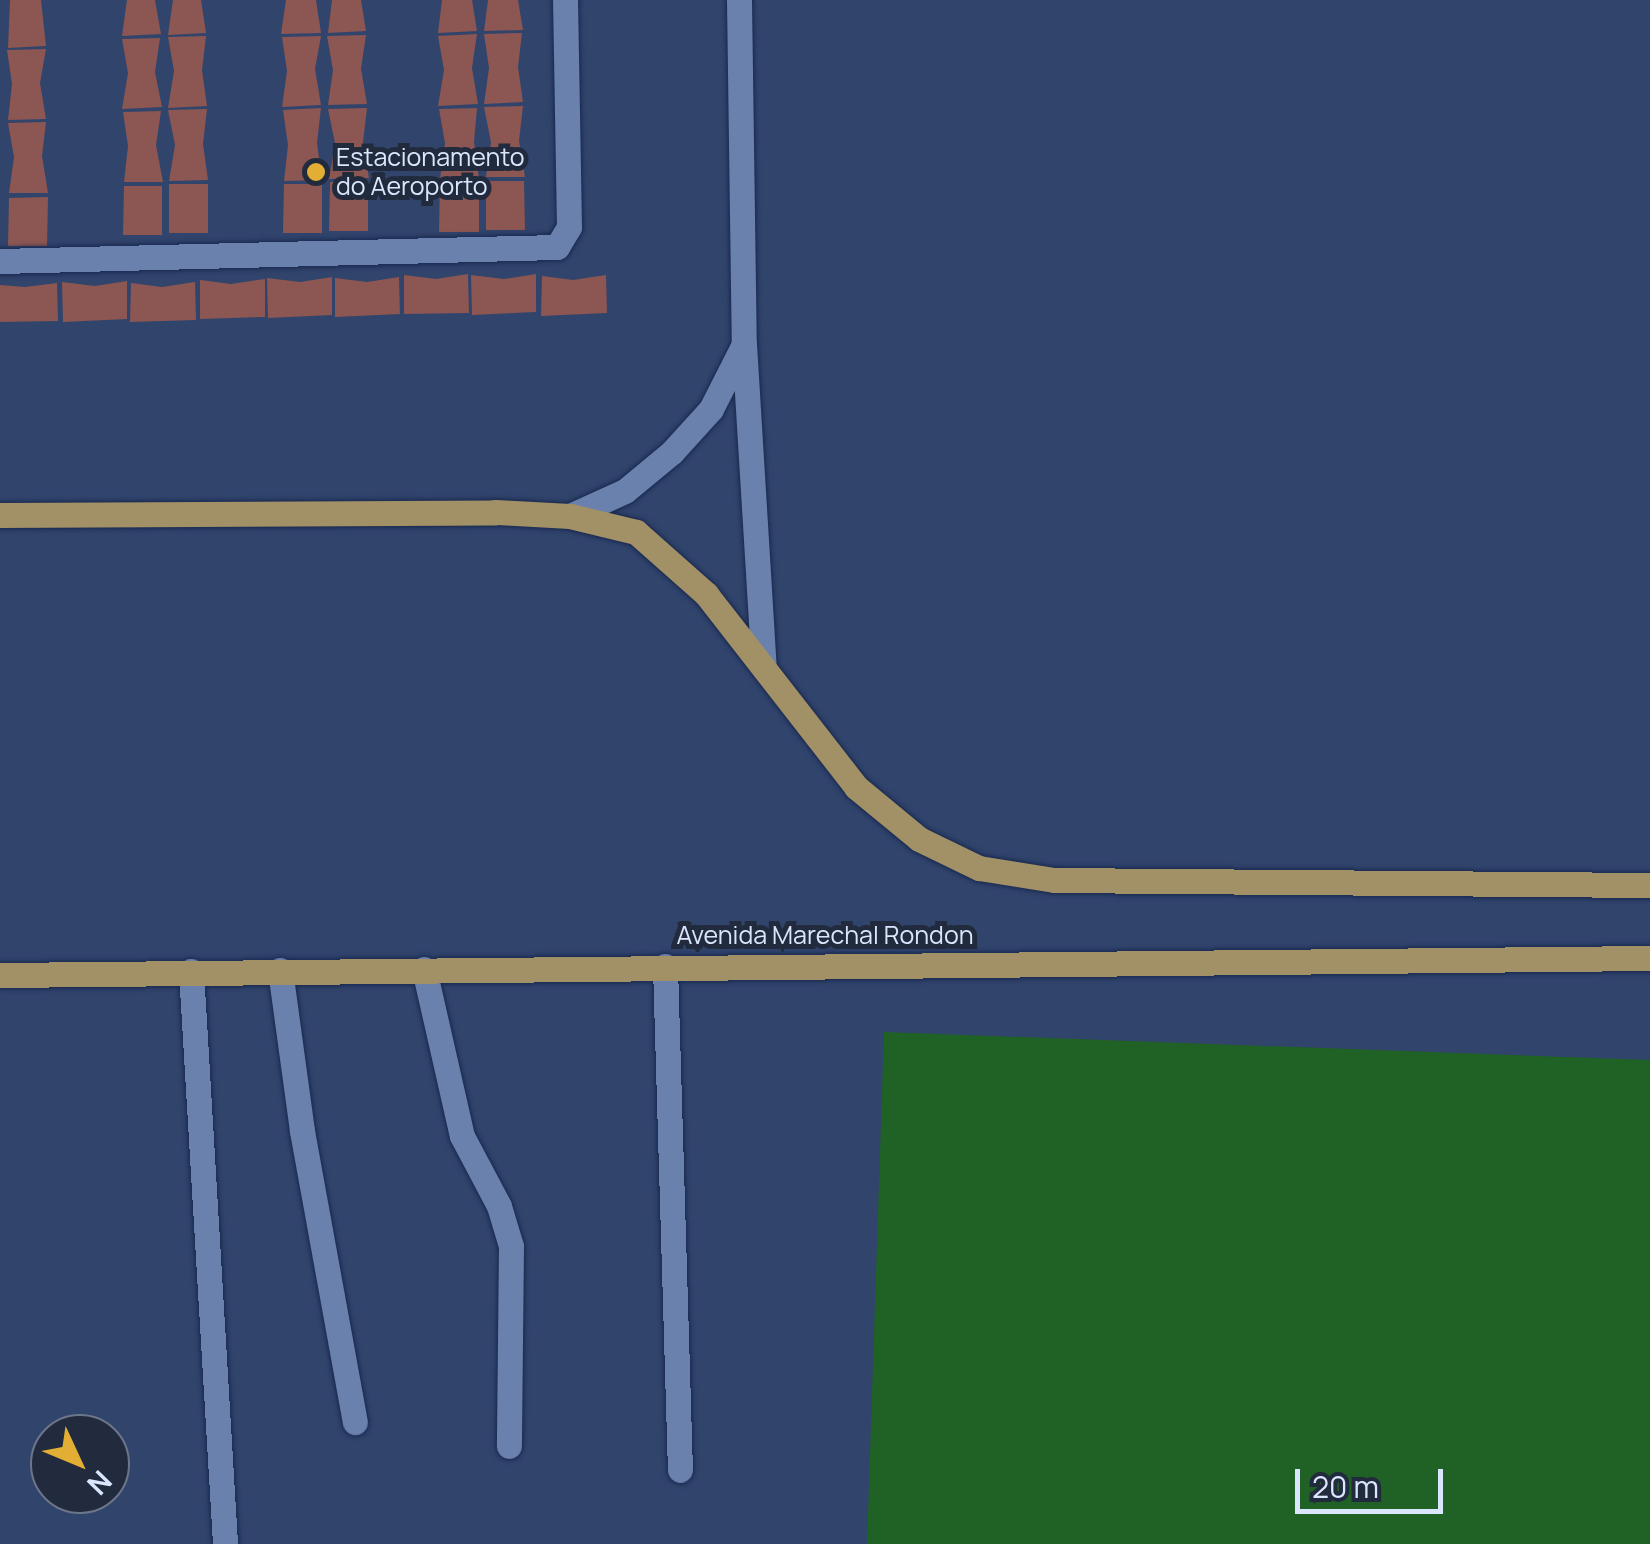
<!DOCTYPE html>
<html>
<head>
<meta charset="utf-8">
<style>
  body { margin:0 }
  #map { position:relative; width:1650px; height:1544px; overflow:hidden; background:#31446c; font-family:Manrope,sans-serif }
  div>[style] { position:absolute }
  .green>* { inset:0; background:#206125 }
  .building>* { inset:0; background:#8c5652 }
  .roads { filter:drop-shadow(0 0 2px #19294f) drop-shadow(0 0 2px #19294f) }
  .minor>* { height:25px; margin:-12.5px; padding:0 12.5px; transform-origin:12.5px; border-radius:12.5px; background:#6b81ad }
  .major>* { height:25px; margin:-12.5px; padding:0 12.5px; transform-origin:12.5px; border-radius:12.5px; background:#a29066 }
  .dots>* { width:28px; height:28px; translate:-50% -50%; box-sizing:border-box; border:5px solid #222b3d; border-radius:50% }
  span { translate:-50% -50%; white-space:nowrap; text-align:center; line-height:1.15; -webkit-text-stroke:10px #222b3d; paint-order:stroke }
  .poi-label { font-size:25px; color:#dae6fe }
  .left { translate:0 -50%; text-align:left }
  .street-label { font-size:25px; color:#dae6fe }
  .north { position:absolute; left:30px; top:1414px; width:100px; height:100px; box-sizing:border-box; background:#222b3d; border:2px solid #6c768a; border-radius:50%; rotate:134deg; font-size:28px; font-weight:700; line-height:40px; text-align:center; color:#dae6fe }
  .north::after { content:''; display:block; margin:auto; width:35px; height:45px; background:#e2af34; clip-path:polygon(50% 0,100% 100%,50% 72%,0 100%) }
  .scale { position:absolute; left:1295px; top:1469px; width:148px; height:45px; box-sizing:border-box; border:5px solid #dae6fe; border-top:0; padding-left:12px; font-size:30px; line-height:35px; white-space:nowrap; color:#dae6fe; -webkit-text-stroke:8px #222b3d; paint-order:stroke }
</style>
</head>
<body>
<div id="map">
  <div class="green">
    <div style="clip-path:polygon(884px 1032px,1650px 1060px,1650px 1544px,867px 1544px)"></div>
  </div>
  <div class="building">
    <div style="clip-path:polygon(10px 0,41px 0,46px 46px,8px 48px)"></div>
    <div style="clip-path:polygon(127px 0,155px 0,161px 34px,122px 36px)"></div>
    <div style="clip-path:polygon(173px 0,201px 0,206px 33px,168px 35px)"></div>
    <div style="clip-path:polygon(286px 0,316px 0,321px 33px,281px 34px)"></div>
    <div style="clip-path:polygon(332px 0,361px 0,366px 31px,328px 33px)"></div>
    <div style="clip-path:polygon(442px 0,472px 0,477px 31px,438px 33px)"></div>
    <div style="clip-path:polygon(488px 0,518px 0,523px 30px,484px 31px)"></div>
    <div style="clip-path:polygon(522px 33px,518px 67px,523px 102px,484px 104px,489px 68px,484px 34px)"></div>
    <div style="clip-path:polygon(477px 34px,472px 68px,478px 104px,438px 106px,444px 70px,438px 36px)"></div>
    <div style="clip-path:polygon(366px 35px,361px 69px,367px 104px,328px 105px,333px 70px,327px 36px)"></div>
    <div style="clip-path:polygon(206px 36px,202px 70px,207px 106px,168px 108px,174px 71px,168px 37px)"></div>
    <div style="clip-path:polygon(321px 36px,315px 69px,321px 105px,282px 107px,287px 71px,282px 37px)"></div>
    <div style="clip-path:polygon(160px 38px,155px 72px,162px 107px,122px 109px,128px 73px,122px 39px)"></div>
    <div style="clip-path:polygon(46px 49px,40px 83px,46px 119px,8px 120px,12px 84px,7px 50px)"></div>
    <div style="clip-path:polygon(523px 106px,519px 141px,525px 177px,486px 177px,491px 142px,484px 107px)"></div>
    <div style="clip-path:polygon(321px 108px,317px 143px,322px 180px,284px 181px,288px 145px,283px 110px)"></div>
    <div style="clip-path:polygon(367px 108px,363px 142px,369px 178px,329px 179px,335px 143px,328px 109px)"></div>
    <div style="clip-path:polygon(477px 108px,474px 142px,479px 179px,440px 179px,445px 143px,439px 109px)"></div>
    <div style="clip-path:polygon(207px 109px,203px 144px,208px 180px,169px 181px,175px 145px,168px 110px)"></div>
    <div style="clip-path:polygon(161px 111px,156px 145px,163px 182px,124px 182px,128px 146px,123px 112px)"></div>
    <div style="clip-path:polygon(46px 122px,42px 156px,48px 193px,9px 193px,14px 157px,8px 123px)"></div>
    <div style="clip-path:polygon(486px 181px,524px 181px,525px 230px,486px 230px)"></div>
    <div style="clip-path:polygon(330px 182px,368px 182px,368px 231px,329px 231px)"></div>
    <div style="clip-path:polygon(479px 182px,479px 232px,439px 232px,440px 183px)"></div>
    <div style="clip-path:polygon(169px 184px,208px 184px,208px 233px,169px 233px)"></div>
    <div style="clip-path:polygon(284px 184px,322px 184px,322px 233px,283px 233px)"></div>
    <div style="clip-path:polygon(124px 186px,162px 186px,162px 235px,123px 235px)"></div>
    <div style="clip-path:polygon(48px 197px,47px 246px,8px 246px,9px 198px)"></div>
    <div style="clip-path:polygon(468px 274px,469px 313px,404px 314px,404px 275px,436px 279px)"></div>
    <div style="clip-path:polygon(536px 274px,536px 312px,472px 315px,471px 275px,504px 279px)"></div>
    <div style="clip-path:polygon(606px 275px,607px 313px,541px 316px,542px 276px,573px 280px)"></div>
    <div style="clip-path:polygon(332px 277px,332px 315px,268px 318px,267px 278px,300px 282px)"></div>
    <div style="clip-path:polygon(399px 277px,400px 314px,335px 317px,335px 278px,367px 282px)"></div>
    <div style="clip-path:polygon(265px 279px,265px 317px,200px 319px,200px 280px,231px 284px)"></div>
    <div style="clip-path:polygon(127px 281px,127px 319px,63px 322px,62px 282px,95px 286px)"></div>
    <div style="clip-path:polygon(195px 282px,196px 320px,130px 322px,131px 283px,162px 287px)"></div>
    <div style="clip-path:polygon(57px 283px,58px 321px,0 322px,0 285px,25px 287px)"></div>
  </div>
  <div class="roads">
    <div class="minor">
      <div style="left:739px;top:0;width:344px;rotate:89.2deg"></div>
      <div style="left:744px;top:344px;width:324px;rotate:86.5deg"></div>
      <div style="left:0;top:261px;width:557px;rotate:-1.44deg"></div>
      <div style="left:557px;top:247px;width:23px;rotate:-59deg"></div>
      <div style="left:569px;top:227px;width:227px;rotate:-91deg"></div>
      <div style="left:570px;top:516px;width:60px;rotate:-24.4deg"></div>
      <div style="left:625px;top:491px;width:61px;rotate:-39.7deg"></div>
      <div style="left:672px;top:452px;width:58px;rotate:-47.8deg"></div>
      <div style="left:711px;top:409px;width:71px;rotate:-63.1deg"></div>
      <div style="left:665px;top:966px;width:504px;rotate:88.3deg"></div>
      <div style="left:424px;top:969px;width:171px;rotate:77.2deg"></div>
      <div style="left:462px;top:1136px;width:79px;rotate:62.1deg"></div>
      <div style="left:499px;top:1206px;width:42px;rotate:73.3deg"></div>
      <div style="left:511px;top:1246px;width:200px;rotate:90.6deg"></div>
      <div style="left:280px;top:970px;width:162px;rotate:82.2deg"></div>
      <div style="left:302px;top:1131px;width:296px;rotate:79.7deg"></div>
      <div style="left:191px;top:971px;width:574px;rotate:86.6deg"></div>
    </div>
    <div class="major">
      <div style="left:0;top:515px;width:495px;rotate:-0.3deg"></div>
      <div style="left:495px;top:512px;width:75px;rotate:3.1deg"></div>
      <div style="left:570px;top:516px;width:68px;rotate:13.6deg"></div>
      <div style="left:636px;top:532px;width:94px;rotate:41.5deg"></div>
      <div style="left:706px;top:594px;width:244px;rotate:52.1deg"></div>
      <div style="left:856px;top:787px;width:82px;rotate:39.5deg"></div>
      <div style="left:919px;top:839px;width:67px;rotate:25.8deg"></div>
      <div style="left:979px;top:868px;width:76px;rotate:9.1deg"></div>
      <div style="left:1054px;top:880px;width:596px;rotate:0.48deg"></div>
      <div style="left:0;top:975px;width:1650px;rotate:-0.59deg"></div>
    </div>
  </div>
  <div class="dots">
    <div style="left:316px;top:172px;background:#e2af34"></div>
  </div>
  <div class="poi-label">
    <span class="left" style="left:336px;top:172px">Estacionamento<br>do Aeroporto</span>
  </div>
  <div class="street-label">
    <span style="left:825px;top:935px">Avenida Marechal Rondon</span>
  </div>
  <div class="north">N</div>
  <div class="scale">20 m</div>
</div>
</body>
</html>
